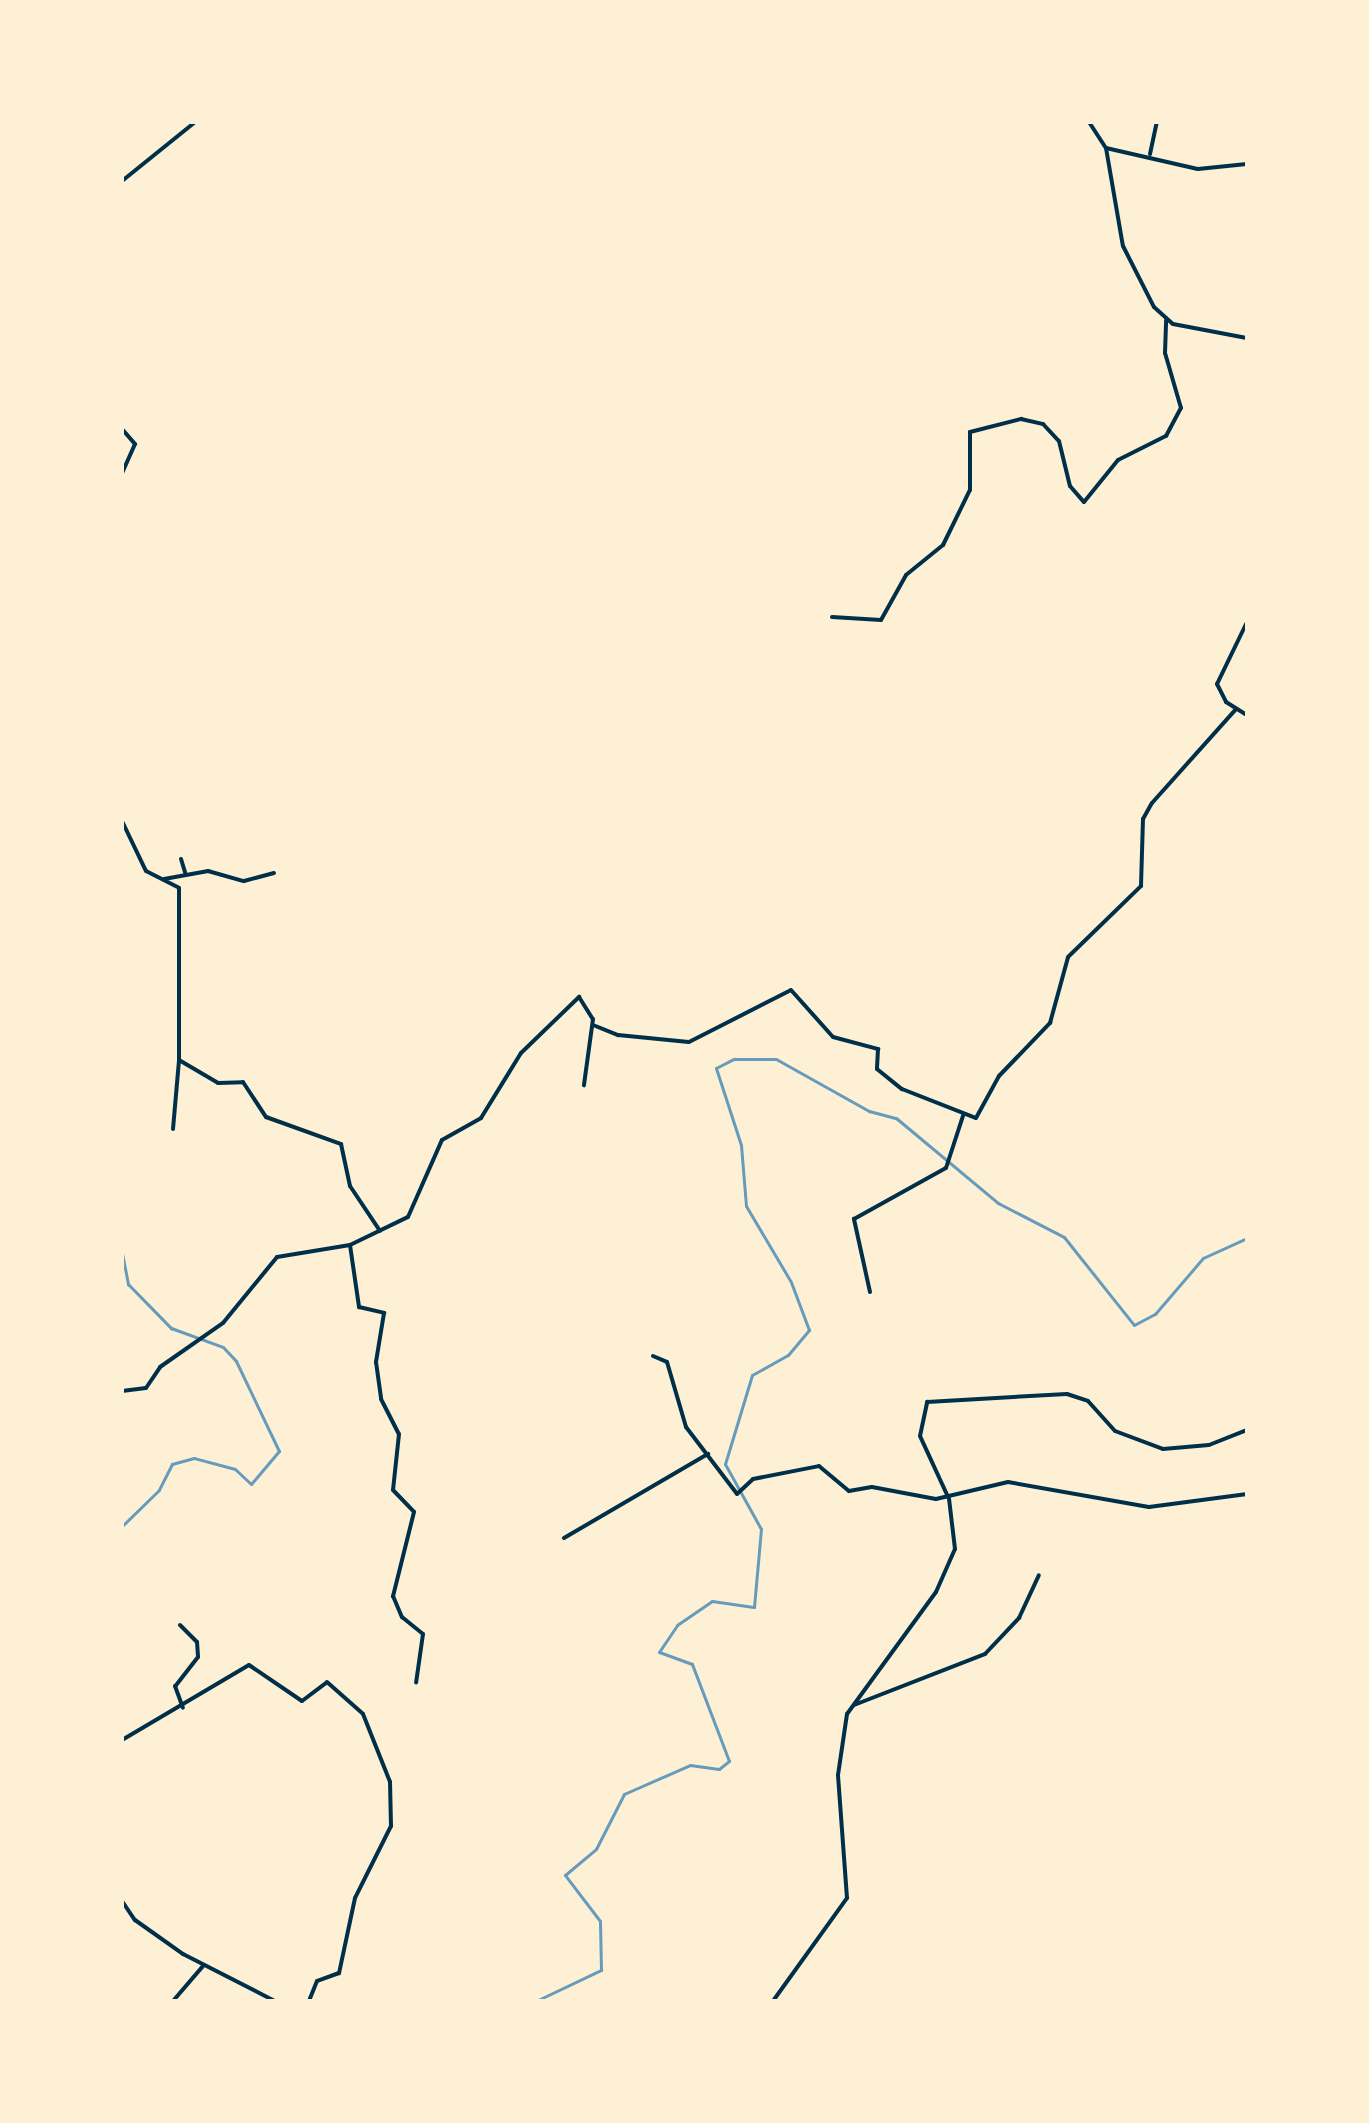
<!DOCTYPE html>
<html>
<head>
<meta charset="utf-8">
<style>
  body { margin:0 }
  #map { position:relative; width:1369px; height:2123px; overflow:hidden; background:#fdf0d5; font-family:"Source Sans 3",sans-serif }
  div>[style] { position:absolute }
  .stream>* { height:3px; margin:-1.5px; padding:0 1.5px; transform-origin:1.5px; border-radius:1.5px; background:#669bbc }
  .minor>* { height:4px; margin:-2px; padding:0 2px; transform-origin:2px; border-radius:2px; background:#003049 }
  span { translate:-50% -50%; white-space:nowrap; text-align:center; line-height:1.15; -webkit-text-stroke:6px #fdf0d5; paint-order:stroke }
  .frame { position:absolute; inset:0; border:124px solid #fdf0d5; pointer-events:none }
</style>
</head>
<body>
<div id="map">
  <div class="stream">
    <div style="left:122px;top:1253px;width:32px;rotate:79deg"></div>
    <div style="left:128px;top:1284px;width:62px;rotate:45.7deg"></div>
    <div style="left:171px;top:1328px;width:55px;rotate:20.1deg"></div>
    <div style="left:223px;top:1347px;width:19px;rotate:47deg"></div>
    <div style="left:236px;top:1361px;width:100px;rotate:64.5deg"></div>
    <div style="left:279px;top:1451px;width:43px;rotate:130.3deg"></div>
    <div style="left:251px;top:1484px;width:22px;rotate:-137deg"></div>
    <div style="left:235px;top:1469px;width:42px;rotate:-165deg"></div>
    <div style="left:194px;top:1458px;width:23px;rotate:165deg"></div>
    <div style="left:172px;top:1464px;width:29px;rotate:117deg"></div>
    <div style="left:159px;top:1490px;width:52px;rotate:135.8deg"></div>
    <div style="left:487px;top:2001px;width:51px;rotate:-1.1deg"></div>
    <div style="left:538px;top:2000px;width:70px;rotate:-25.5deg"></div>
    <div style="left:601px;top:1970px;width:49px;rotate:-91.2deg"></div>
    <div style="left:600px;top:1921px;width:58px;rotate:-127.3deg"></div>
    <div style="left:565px;top:1875px;width:40px;rotate:-40deg"></div>
    <div style="left:596px;top:1849px;width:62px;rotate:-63deg"></div>
    <div style="left:624px;top:1794px;width:72px;rotate:-23.7deg"></div>
    <div style="left:690px;top:1765px;width:29px;rotate:8deg"></div>
    <div style="left:719px;top:1769px;width:13px;rotate:-39deg"></div>
    <div style="left:729px;top:1761px;width:104px;rotate:-110.9deg"></div>
    <div style="left:692px;top:1664px;width:35px;rotate:-160deg"></div>
    <div style="left:659px;top:1652px;width:32px;rotate:-56deg"></div>
    <div style="left:677px;top:1625px;width:42px;rotate:-34.4deg"></div>
    <div style="left:712px;top:1601px;width:42px;rotate:8.1deg"></div>
    <div style="left:754px;top:1607px;width:78px;rotate:-84.9deg"></div>
    <div style="left:761px;top:1529px;width:74px;rotate:-119deg"></div>
    <div style="left:725px;top:1464px;width:93px;rotate:-73.1deg"></div>
    <div style="left:752px;top:1375px;width:41px;rotate:-29.1deg"></div>
    <div style="left:788px;top:1355px;width:33px;rotate:-50deg"></div>
    <div style="left:809px;top:1330px;width:51px;rotate:-110.6deg"></div>
    <div style="left:791px;top:1282px;width:88px;rotate:-120.6deg"></div>
    <div style="left:746px;top:1206px;width:61px;rotate:-94.7deg"></div>
    <div style="left:741px;top:1145px;width:81px;rotate:-108deg"></div>
    <div style="left:716px;top:1068px;width:20px;rotate:-27deg"></div>
    <div style="left:734px;top:1059px;width:42px"></div>
    <div style="left:776px;top:1059px;width:107px;rotate:29.2deg"></div>
    <div style="left:869px;top:1111px;width:28px;rotate:15deg"></div>
    <div style="left:896px;top:1118px;width:133px;rotate:39.8deg"></div>
    <div style="left:998px;top:1203px;width:74px;rotate:27.3deg"></div>
    <div style="left:1064px;top:1237px;width:112px;rotate:51.5deg"></div>
    <div style="left:1134px;top:1325px;width:24px;rotate:-28deg"></div>
    <div style="left:1155px;top:1314px;width:74px;rotate:-49.4deg"></div>
    <div style="left:1203px;top:1258px;width:48px;rotate:-24.4deg"></div>
  </div>
  <div class="minor">
    <div style="left:1089px;top:122px;width:31px;rotate:57deg"></div>
    <div style="left:1106px;top:148px;width:99px;rotate:80.2deg"></div>
    <div style="left:1123px;top:246px;width:68px;rotate:63.1deg"></div>
    <div style="left:1154px;top:307px;width:25px;rotate:42deg"></div>
    <div style="left:1173px;top:324px;width:75px;rotate:10.7deg"></div>
    <div style="left:1106px;top:148px;width:94px;rotate:12.9deg"></div>
    <div style="left:1198px;top:169px;width:49px;rotate:-5.8deg"></div>
    <div style="left:1150px;top:154px;width:33px;rotate:-78deg"></div>
    <div style="left:122px;top:181px;width:94px;rotate:-38.9deg"></div>
    <div style="left:122px;top:429px;width:20px;rotate:49deg"></div>
    <div style="left:135px;top:444px;width:32px;rotate:114deg"></div>
    <div style="left:832px;top:617px;width:49px;rotate:3.5deg"></div>
    <div style="left:881px;top:620px;width:51px;rotate:-60.9deg"></div>
    <div style="left:906px;top:575px;width:48px;rotate:-39deg"></div>
    <div style="left:943px;top:545px;width:61px;rotate:-63.9deg"></div>
    <div style="left:970px;top:490px;width:58px;rotate:-90deg"></div>
    <div style="left:970px;top:432px;width:53px;rotate:-14.3deg"></div>
    <div style="left:1021px;top:419px;width:23px;rotate:13deg"></div>
    <div style="left:1043px;top:424px;width:23px;rotate:47deg"></div>
    <div style="left:1059px;top:441px;width:46px;rotate:76.3deg"></div>
    <div style="left:1070px;top:486px;width:21px;rotate:49deg"></div>
    <div style="left:1084px;top:502px;width:54px;rotate:-51deg"></div>
    <div style="left:1118px;top:460px;width:54px;rotate:-26.6deg"></div>
    <div style="left:1166px;top:436px;width:32px;rotate:-62deg"></div>
    <div style="left:1181px;top:408px;width:57px;rotate:-106.2deg"></div>
    <div style="left:1165px;top:353px;width:33px;rotate:-88deg"></div>
    <div style="left:1247px;top:622px;width:69px;rotate:115.8deg"></div>
    <div style="left:1217px;top:684px;width:20px;rotate:63deg"></div>
    <div style="left:1226px;top:702px;width:25px;rotate:32deg"></div>
    <div style="left:122px;top:821px;width:55px;rotate:64.4deg"></div>
    <div style="left:146px;top:871px;width:37px;rotate:27deg"></div>
    <div style="left:179px;top:888px;width:172px;rotate:90deg"></div>
    <div style="left:179px;top:1060px;width:45px;rotate:30.5deg"></div>
    <div style="left:218px;top:1083px;width:25px;rotate:-2deg"></div>
    <div style="left:243px;top:1082px;width:42px;rotate:56.7deg"></div>
    <div style="left:266px;top:1117px;width:80px;rotate:19.8deg"></div>
    <div style="left:341px;top:1144px;width:43px;rotate:77.9deg"></div>
    <div style="left:350px;top:1186px;width:54px;rotate:56.3deg"></div>
    <div style="left:181px;top:859px;width:14px;rotate:73deg"></div>
    <div style="left:164px;top:879px;width:45px;rotate:-10.3deg"></div>
    <div style="left:208px;top:871px;width:37px;rotate:16deg"></div>
    <div style="left:244px;top:881px;width:31px;rotate:-15deg"></div>
    <div style="left:593px;top:1025px;width:27px;rotate:22deg"></div>
    <div style="left:618px;top:1035px;width:71px;rotate:5.6deg"></div>
    <div style="left:689px;top:1042px;width:114px;rotate:-27deg"></div>
    <div style="left:791px;top:990px;width:63px;rotate:48.2deg"></div>
    <div style="left:833px;top:1037px;width:47px;rotate:14.9deg"></div>
    <div style="left:878px;top:1049px;width:20px;rotate:93deg"></div>
    <div style="left:877px;top:1069px;width:32px;rotate:39deg"></div>
    <div style="left:902px;top:1089px;width:79px;rotate:21.4deg"></div>
    <div style="left:976px;top:1118px;width:48px;rotate:-61.3deg"></div>
    <div style="left:999px;top:1076px;width:74px;rotate:-46.1deg"></div>
    <div style="left:1050px;top:1023px;width:68px;rotate:-74.7deg"></div>
    <div style="left:1068px;top:957px;width:102px;rotate:-44.2deg"></div>
    <div style="left:1141px;top:886px;width:67px;rotate:-88.3deg"></div>
    <div style="left:1143px;top:819px;width:18px;rotate:-61deg"></div>
    <div style="left:1152px;top:803px;width:126px;rotate:-48.2deg"></div>
    <div style="left:173px;top:1129px;width:69px;rotate:-85deg"></div>
    <div style="left:350px;top:1245px;width:63px;rotate:81.7deg"></div>
    <div style="left:359px;top:1307px;width:26px;rotate:13deg"></div>
    <div style="left:384px;top:1313px;width:50px;rotate:99.3deg"></div>
    <div style="left:376px;top:1362px;width:37px;rotate:82deg"></div>
    <div style="left:381px;top:1399px;width:39px;rotate:63deg"></div>
    <div style="left:399px;top:1434px;width:56px;rotate:96.1deg"></div>
    <div style="left:393px;top:1490px;width:30px;rotate:46deg"></div>
    <div style="left:414px;top:1512px;width:87px;rotate:104deg"></div>
    <div style="left:393px;top:1596px;width:23px;rotate:67deg"></div>
    <div style="left:402px;top:1617px;width:27px;rotate:39deg"></div>
    <div style="left:423px;top:1634px;width:49px;rotate:98.1deg"></div>
    <div style="left:870px;top:1292px;width:75px;rotate:-102.4deg"></div>
    <div style="left:854px;top:1219px;width:105px;rotate:-29deg"></div>
    <div style="left:946px;top:1168px;width:55px;rotate:-71.9deg"></div>
    <div style="left:653px;top:1356px;width:15px;rotate:23deg"></div>
    <div style="left:667px;top:1362px;width:68px;rotate:73.7deg"></div>
    <div style="left:686px;top:1427px;width:84px;rotate:52.7deg"></div>
    <div style="left:737px;top:1494px;width:22px;rotate:-43deg"></div>
    <div style="left:753px;top:1479px;width:67px;rotate:-11.1deg"></div>
    <div style="left:819px;top:1466px;width:39px;rotate:40deg"></div>
    <div style="left:849px;top:1491px;width:23px;rotate:-10deg"></div>
    <div style="left:872px;top:1487px;width:65px;rotate:10.6deg"></div>
    <div style="left:936px;top:1499px;width:74px;rotate:-13.3deg"></div>
    <div style="left:1008px;top:1482px;width:143px;rotate:10.1deg"></div>
    <div style="left:1149px;top:1507px;width:99px;rotate:-7.6deg"></div>
    <div style="left:122px;top:1391px;width:24px;rotate:-7deg"></div>
    <div style="left:146px;top:1388px;width:25px;rotate:-56deg"></div>
    <div style="left:160px;top:1367px;width:77px;rotate:-34.9deg"></div>
    <div style="left:223px;top:1323px;width:85px;rotate:-50.7deg"></div>
    <div style="left:277px;top:1257px;width:74px;rotate:-9.3deg"></div>
    <div style="left:350px;top:1245px;width:64px;rotate:-25.8deg"></div>
    <div style="left:408px;top:1217px;width:84px;rotate:-66.2deg"></div>
    <div style="left:442px;top:1140px;width:45px;rotate:-29.4deg"></div>
    <div style="left:481px;top:1118px;width:76px;rotate:-58.4deg"></div>
    <div style="left:521px;top:1053px;width:81px;rotate:-44deg"></div>
    <div style="left:579px;top:997px;width:26px;rotate:58deg"></div>
    <div style="left:593px;top:1019px;width:67px;rotate:97.8deg"></div>
    <div style="left:564px;top:1538px;width:167px;rotate:-30.3deg"></div>
    <div style="left:180px;top:1625px;width:24px;rotate:45deg"></div>
    <div style="left:197px;top:1642px;width:15px;rotate:86deg"></div>
    <div style="left:198px;top:1657px;width:37px;rotate:128deg"></div>
    <div style="left:175px;top:1686px;width:23px;rotate:70deg"></div>
    <div style="left:854px;top:1705px;width:141px;rotate:-21.3deg"></div>
    <div style="left:985px;top:1654px;width:50px;rotate:-46.6deg"></div>
    <div style="left:1019px;top:1618px;width:47px;rotate:-65.1deg"></div>
    <div style="left:122px;top:1740px;width:147px;rotate:-30.6deg"></div>
    <div style="left:249px;top:1665px;width:64px;rotate:34.2deg"></div>
    <div style="left:302px;top:1701px;width:31px;rotate:-37deg"></div>
    <div style="left:327px;top:1682px;width:48px;rotate:41.6deg"></div>
    <div style="left:363px;top:1714px;width:73px;rotate:68.3deg"></div>
    <div style="left:390px;top:1782px;width:44px;rotate:88.7deg"></div>
    <div style="left:391px;top:1826px;width:80px;rotate:116.6deg"></div>
    <div style="left:355px;top:1898px;width:77px;rotate:102deg"></div>
    <div style="left:339px;top:1973px;width:23px;rotate:160deg"></div>
    <div style="left:317px;top:1981px;width:22px;rotate:112deg"></div>
    <div style="left:122px;top:1901px;width:23px;rotate:56deg"></div>
    <div style="left:135px;top:1920px;width:59px;rotate:35.3deg"></div>
    <div style="left:183px;top:1954px;width:103px;rotate:27.1deg"></div>
    <div style="left:173px;top:2001px;width:46px;rotate:-49.4deg"></div>
    <div style="left:773px;top:2001px;width:127px;rotate:-54.3deg"></div>
    <div style="left:847px;top:1898px;width:123px;rotate:-94.2deg"></div>
    <div style="left:838px;top:1775px;width:62px;rotate:-81.6deg"></div>
    <div style="left:847px;top:1714px;width:151px;rotate:-53.9deg"></div>
    <div style="left:936px;top:1592px;width:47px;rotate:-66.2deg"></div>
    <div style="left:955px;top:1549px;width:50px;rotate:-96.8deg"></div>
    <div style="left:949px;top:1499px;width:69px;rotate:-114.7deg"></div>
    <div style="left:920px;top:1436px;width:35px;rotate:-78deg"></div>
    <div style="left:927px;top:1402px;width:140px;rotate:-3.3deg"></div>
    <div style="left:1067px;top:1394px;width:22px;rotate:18deg"></div>
    <div style="left:1088px;top:1401px;width:40px;rotate:48deg"></div>
    <div style="left:1115px;top:1431px;width:51px;rotate:20.6deg"></div>
    <div style="left:1163px;top:1449px;width:46px;rotate:-5deg"></div>
    <div style="left:1209px;top:1445px;width:41px;rotate:-21.5deg"></div>
  </div>
  <div class="frame"></div>
</div>
</body>
</html>
